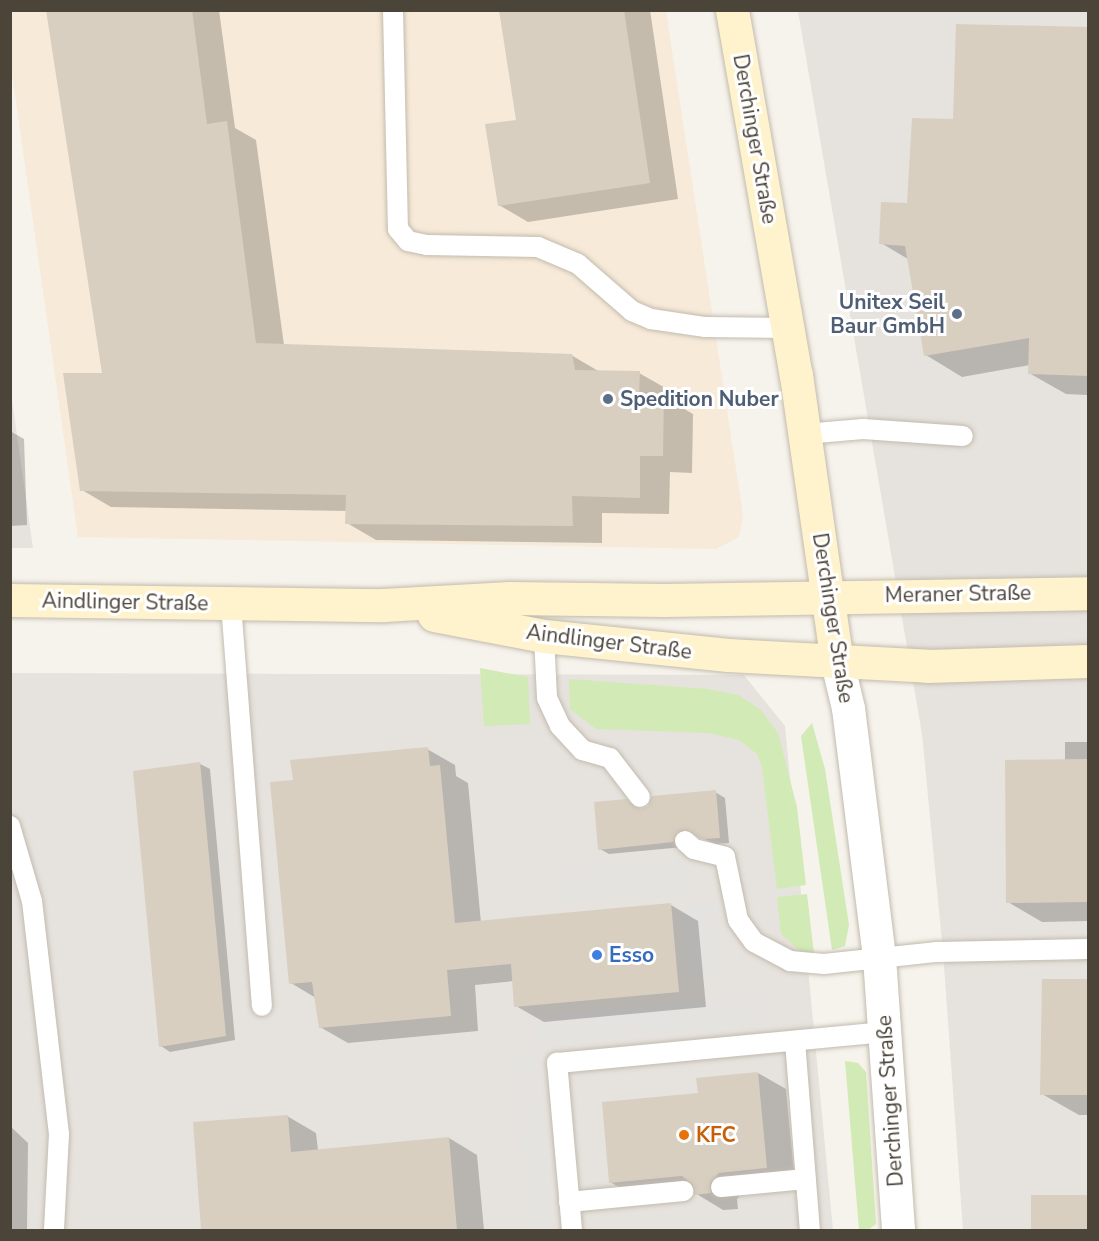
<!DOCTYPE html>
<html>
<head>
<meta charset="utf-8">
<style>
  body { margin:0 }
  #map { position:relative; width:1099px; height:1241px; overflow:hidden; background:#f6f3ec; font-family:"Nunito Sans",sans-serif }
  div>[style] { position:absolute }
  .commercial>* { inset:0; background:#f7ead8 }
  .industrial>* { inset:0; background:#e6e2dd }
  .green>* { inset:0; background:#d2eab5 }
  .parking>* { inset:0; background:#e5e3e0 }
  .shadow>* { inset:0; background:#0003 }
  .building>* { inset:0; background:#d8cfc1 }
  .roads { filter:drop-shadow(0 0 2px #c2bbae) drop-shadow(0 0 2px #c2bbae) }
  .service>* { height:20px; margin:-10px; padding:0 10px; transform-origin:10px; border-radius:10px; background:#fff }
  .tertiary>* { height:33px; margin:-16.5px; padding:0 16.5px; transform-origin:16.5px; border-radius:16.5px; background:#fff }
  .secondary>* { height:33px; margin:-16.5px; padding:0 16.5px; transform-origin:16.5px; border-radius:16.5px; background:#fff3cd }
  .dots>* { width:16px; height:16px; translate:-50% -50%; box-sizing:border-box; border:3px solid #fff; border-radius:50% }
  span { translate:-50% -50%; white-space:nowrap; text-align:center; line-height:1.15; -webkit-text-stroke:6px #fff; paint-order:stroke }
  .street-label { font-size:21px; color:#4b4439 }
  .service-label { font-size:21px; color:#4e5e75; font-weight:700 }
  .right { translate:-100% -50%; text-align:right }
  .left { translate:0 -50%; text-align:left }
  .shop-label { font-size:21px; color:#366cbe; font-weight:700 }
  .food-label { font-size:21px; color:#c56008; font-weight:700 }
  .frame { position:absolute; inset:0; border:12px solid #4b4439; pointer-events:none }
</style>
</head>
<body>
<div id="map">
  <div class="commercial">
    <div style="clip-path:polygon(10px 11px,666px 11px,743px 515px,739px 537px,716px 549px,78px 537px,11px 67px)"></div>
  </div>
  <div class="industrial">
    <div style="clip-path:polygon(798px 11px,1088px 11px,1088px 1230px,963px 1230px,943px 952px,922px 734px)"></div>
    <div style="clip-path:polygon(10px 393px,11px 393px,33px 548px,11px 548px)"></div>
    <div style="clip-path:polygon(11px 673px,744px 675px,785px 726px,833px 1230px,11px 1230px)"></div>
  </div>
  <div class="green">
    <div style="clip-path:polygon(480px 668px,528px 677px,530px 724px,484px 726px)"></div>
    <div style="clip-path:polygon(569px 679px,708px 689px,738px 695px,761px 710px,778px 733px,797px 807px,806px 885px,777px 889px,762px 767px,757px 754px,739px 740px,709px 733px,596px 729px,570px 709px)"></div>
    <div style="clip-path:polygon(812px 723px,825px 769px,849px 925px,845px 946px,832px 950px,801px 736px)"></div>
    <div style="clip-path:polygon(807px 894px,814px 954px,801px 952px,781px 934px,777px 897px)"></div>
    <div style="clip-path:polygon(845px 1061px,858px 1063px,866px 1072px,876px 1224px,868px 1230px,859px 1230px)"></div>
  </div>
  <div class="parking">
    <div style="clip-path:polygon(691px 859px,693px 894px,557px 903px,555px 869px)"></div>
    <div style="clip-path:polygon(718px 903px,721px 978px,686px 979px,682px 905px)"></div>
    <div style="clip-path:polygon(760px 993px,763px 1024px,538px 1047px,535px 1016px)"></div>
    <div style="clip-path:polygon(539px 1049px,553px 1230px,527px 1230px,512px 1051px)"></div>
  </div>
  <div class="shadow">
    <div style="clip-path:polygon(48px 10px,219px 10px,235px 128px,256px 140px,284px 345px,571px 355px,600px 372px,639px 373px,669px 390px,669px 400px,693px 414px,692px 473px,670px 472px,669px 514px,602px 513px,602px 543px,376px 540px,347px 523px,347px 511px,111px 507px,82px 490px,104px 374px)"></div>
    <div style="clip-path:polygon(501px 10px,650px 10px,678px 199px,528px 222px,499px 205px,518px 121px)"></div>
    <div style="clip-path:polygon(1088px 29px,1088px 395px,1066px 394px,1029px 373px,1030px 365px,962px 377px,926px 355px,908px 259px,881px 243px,908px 204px,955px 121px)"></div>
    <div style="clip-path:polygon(10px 431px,24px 439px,27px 525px,10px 526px)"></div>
    <div style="clip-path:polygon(1065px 742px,1088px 742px,1088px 921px,1042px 922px,1008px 902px,1065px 761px)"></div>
    <div style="clip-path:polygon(427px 749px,455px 765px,456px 776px,468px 783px,481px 923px,671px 905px,698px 921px,706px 1007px,544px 1022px,516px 1006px,514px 981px,475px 985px,478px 1031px,348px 1043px,320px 1027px,316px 998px,291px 983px,295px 781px)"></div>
    <div style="clip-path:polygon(200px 764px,210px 769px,235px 1040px,170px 1052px,161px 1046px)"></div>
    <div style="clip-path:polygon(715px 792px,725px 798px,729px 843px,716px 844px,692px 834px,683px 847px,609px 854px,600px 849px)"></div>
    <div style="clip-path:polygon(1088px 981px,1088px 1115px,1079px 1115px,1042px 1094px)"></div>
    <div style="clip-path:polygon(758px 1073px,786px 1089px,795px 1183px,747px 1188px,737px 1199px,738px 1209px,723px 1210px,695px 1193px,638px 1198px,610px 1182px,699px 1094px)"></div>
    <div style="clip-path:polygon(287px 1116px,316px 1133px,318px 1150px,449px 1138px,477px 1155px,484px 1230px,203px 1230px,194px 1123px)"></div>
    <div style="clip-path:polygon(10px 1126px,28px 1143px,27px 1230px,10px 1230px)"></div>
    <div style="clip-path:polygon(1032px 1196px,1088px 1197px,1088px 1230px,1033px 1230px)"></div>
  </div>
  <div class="building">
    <div style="clip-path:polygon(46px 10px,192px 10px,207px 124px,227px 121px,256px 343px,572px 354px,575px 370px,640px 371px,639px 396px,664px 396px,663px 456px,640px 456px,640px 498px,572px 496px,573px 526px,345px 524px,346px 495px,80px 491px,63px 373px,102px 373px)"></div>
    <div style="clip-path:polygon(499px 10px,624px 10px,650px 183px,498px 206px,485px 124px,516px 120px)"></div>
    <div style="clip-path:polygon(956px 24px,1089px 27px,1089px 376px,1028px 374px,1029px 338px,924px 356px,905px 246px,879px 244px,881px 202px,907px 203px,912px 118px,953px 119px)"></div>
    <div style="clip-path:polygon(428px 747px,430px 766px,440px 765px,455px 923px,671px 903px,679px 992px,514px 1007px,511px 964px,447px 970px,451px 1016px,319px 1028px,312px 982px,289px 984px,270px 782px,293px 780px,290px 760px)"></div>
    <div style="clip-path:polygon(1089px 759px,1089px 902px,1006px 903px,1005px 760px)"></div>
    <div style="clip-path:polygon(200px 762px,226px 1036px,159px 1047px,133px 771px)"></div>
    <div style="clip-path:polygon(716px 790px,720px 838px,705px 839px,682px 830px,673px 842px,598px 850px,594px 802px,626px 799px,641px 809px,648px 806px,652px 796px)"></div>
    <div style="clip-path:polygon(1042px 979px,1089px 979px,1089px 1095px,1040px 1095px)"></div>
    <div style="clip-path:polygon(758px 1072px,767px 1168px,719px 1173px,710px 1183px,711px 1193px,694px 1195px,693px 1185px,682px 1176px,609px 1183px,602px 1102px,698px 1093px,696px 1078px)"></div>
    <div style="clip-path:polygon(288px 1115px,291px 1152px,449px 1137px,457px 1230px,201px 1230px,193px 1122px)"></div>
    <div style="clip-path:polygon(1031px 1195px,1089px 1195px,1089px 1230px,1031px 1230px)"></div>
  </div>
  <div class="roads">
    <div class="service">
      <div style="left:393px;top:10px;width:219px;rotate:88.7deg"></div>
      <div style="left:398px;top:229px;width:16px;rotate:50deg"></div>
      <div style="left:408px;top:241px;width:19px;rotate:12deg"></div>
      <div style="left:427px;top:245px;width:111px;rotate:1deg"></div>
      <div style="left:538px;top:247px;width:43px;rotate:23deg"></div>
      <div style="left:578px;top:264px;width:72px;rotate:41deg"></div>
      <div style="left:632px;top:311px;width:21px;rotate:23deg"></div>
      <div style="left:651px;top:319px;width:55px;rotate:8.4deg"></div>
      <div style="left:705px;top:327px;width:83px;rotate:0.7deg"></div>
      <div style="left:805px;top:434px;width:58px;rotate:-4.9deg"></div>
      <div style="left:863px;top:429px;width:100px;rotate:4deg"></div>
      <div style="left:231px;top:604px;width:403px;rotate:85.6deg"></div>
      <div style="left:544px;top:636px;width:62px;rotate:87.2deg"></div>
      <div style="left:547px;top:698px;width:31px;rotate:65deg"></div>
      <div style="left:560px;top:726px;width:33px;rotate:47deg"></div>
      <div style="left:582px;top:750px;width:29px;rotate:16deg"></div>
      <div style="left:610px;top:758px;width:49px;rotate:52.4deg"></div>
      <div style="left:10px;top:826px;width:78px;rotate:73.7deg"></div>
      <div style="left:32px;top:901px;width:235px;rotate:83.4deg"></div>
      <div style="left:59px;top:1134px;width:96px;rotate:93deg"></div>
      <div style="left:685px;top:841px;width:12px;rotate:42deg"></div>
      <div style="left:694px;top:849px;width:32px;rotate:14deg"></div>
      <div style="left:725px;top:857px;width:64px;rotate:78.3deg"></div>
      <div style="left:738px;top:920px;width:27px;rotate:54deg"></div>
      <div style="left:754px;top:942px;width:41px;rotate:27.8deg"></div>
      <div style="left:790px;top:961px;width:34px;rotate:5deg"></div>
      <div style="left:824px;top:964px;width:114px;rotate:-6.1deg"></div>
      <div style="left:937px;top:952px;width:151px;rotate:-1.1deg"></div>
      <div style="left:795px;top:1041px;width:190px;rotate:85.5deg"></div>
      <div style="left:721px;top:1187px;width:85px;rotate:-5.4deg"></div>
      <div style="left:569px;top:1202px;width:115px;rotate:-5.5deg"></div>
      <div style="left:572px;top:1230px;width:168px;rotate:-95.1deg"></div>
      <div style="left:557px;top:1063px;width:330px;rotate:-5.4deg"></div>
    </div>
    <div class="tertiary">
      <div style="left:837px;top:662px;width:47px;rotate:76.6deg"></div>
      <div style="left:848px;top:708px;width:251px;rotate:82.9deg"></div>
      <div style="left:879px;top:957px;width:274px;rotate:86deg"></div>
    </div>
    <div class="secondary">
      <div style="left:732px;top:10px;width:371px;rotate:80.1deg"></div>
      <div style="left:796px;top:375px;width:290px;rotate:81.9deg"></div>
      <div style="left:10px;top:600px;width:373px;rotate:0.8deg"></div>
      <div style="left:383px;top:605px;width:126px;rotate:-3.2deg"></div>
      <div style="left:509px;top:598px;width:155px;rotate:0.7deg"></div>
      <div style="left:664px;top:600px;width:424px;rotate:-0.9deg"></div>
      <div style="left:434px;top:615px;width:112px;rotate:10.8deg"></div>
      <div style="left:544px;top:636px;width:185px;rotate:5.9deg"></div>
      <div style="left:728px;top:655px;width:200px;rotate:3.1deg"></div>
      <div style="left:928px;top:666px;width:160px;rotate:-1.8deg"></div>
    </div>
  </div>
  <div class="dots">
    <div style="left:957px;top:314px;background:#5c6f8a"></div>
    <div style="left:608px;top:399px;background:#5c6f8a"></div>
    <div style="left:597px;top:955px;background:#3f7fe0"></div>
    <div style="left:684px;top:1135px;background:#e8710a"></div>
  </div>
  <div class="street-label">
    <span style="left:755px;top:139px;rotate:80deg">Derchinger Straße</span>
    <span style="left:958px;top:594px;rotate:-1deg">Meraner Straße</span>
    <span style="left:125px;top:602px;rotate:1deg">Aindlinger Straße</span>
    <span style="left:833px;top:618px;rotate:81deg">Derchinger Straße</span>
    <span style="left:609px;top:642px;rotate:7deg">Aindlinger Straße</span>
    <span style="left:890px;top:1101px;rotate:-94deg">Derchinger Straße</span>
  </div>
  <div class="service-label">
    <span class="right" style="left:945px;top:314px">Unitex Seil<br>Baur GmbH</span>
    <span class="left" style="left:620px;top:399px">Spedition Nuber</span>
  </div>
  <div class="shop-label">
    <span class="left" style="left:609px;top:955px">Esso</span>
  </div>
  <div class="food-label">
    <span class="left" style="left:696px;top:1135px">KFC</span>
  </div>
  <div class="frame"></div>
</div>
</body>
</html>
